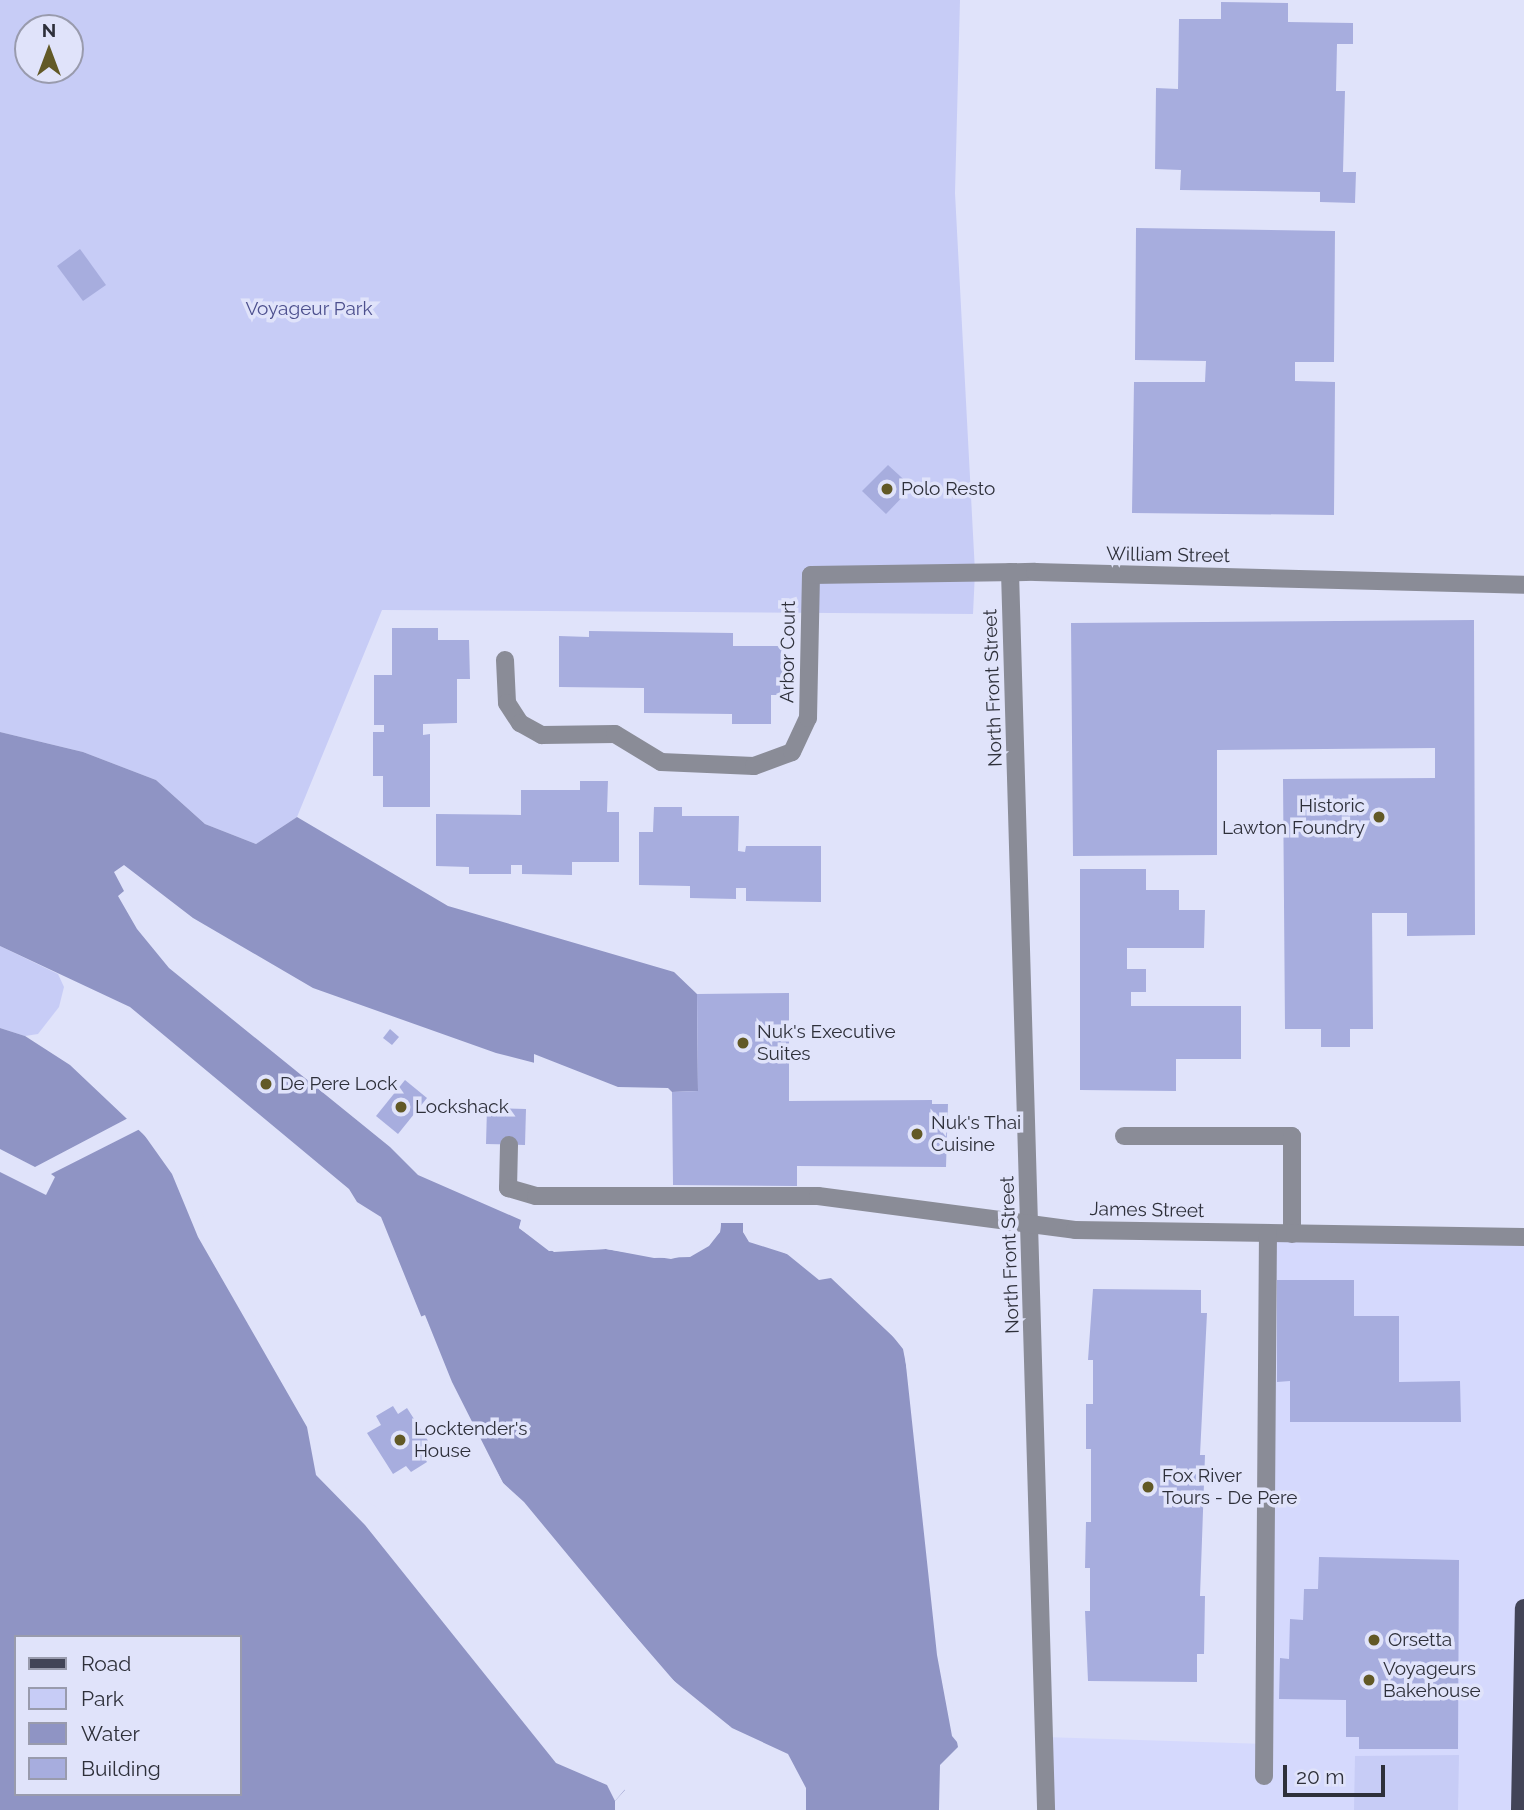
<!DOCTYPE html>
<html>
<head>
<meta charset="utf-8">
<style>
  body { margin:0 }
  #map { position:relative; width:1524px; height:1810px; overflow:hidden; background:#e0e3fa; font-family:Raleway,sans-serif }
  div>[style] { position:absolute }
  .built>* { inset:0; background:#d5d9fd }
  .green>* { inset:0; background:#c7ccf6 }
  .water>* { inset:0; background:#8f94c4 }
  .pier>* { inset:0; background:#e0e3fa }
  .building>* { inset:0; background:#a7adde }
  .minor>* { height:18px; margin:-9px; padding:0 9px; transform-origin:9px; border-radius:9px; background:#8a8c97 }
  .major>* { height:18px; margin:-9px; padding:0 9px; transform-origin:9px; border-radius:9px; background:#424457 }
  .dots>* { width:19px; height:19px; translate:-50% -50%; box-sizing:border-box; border:4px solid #e0e3fa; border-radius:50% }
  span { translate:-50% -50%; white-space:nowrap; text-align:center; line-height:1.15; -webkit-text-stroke:7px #e0e3fa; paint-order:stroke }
  .park-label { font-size:19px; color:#4d508e }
  .poi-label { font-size:19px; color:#2e303a }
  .left { translate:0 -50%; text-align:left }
  .right { translate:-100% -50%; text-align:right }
  .street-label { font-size:19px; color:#2e303a }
  .legend { position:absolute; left:14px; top:1635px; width:228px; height:161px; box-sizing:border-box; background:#e0e3fa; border:2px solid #999bad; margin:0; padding:9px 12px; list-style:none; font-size:21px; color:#2e303a }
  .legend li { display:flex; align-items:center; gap:14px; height:35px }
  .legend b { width:35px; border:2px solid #999bad }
  .north { position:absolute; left:14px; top:14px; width:70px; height:70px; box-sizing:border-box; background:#e0e3fa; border:2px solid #999bad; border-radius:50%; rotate:0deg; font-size:19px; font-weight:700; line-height:28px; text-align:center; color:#2e303a }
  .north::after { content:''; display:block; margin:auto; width:24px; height:32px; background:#625926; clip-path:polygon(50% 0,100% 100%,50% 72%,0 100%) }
  .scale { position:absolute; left:1283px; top:1765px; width:102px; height:32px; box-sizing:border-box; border:4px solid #2e303a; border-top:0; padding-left:9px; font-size:21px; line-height:24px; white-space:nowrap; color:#2e303a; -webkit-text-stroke:5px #e0e3fa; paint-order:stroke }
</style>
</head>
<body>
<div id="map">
  <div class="built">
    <div style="clip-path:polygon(1268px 1233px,1524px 1237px,1524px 1810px,1046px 1810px,1044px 1737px,1266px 1744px)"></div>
  </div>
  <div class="green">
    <div style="clip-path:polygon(evenodd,0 0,960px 0,955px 193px,975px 572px,973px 614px,382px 610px,297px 817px,256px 844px,205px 824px,156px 780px,83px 752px,0 732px,0 0,28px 28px,70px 28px,70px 70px,28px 70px,28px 28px)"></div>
    <div style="clip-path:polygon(0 946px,58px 974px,64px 987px,59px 1007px,38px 1034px,25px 1036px,0 1028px)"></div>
    <div style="clip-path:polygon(1459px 1755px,1458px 1810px,1354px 1810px,1355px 1756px)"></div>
  </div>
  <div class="water">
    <div style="clip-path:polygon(0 732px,83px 752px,156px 780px,205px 824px,256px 844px,297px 817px,448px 906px,674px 972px,697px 994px,698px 1091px,672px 1092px,672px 1109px,655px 1101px,604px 1093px,553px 1062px,535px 1063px,496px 1053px,313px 988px,193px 918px,124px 865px,114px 872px,124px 891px,118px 896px,137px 929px,169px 968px,390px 1147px,418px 1175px,521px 1220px,519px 1228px,554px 1252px,606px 1249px,671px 1259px,695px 1253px,720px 1232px,721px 1223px,743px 1223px,743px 1232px,751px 1237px,828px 1273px,891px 1334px,903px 1349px,918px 1425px,940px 1654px,958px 1747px,940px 1765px,939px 1810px,806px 1810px,806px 1788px,788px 1754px,732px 1728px,688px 1697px,503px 1483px,449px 1385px,381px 1217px,357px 1202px,349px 1189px,130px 1007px,0 946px)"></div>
    <div style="clip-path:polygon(evenodd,0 1028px,25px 1036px,70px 1065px,181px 1170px,206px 1233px,287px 1378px,328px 1474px,533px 1699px,625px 1790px,615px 1801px,615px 1810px,0 1810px,0 1028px,16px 1637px,240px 1637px,240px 1794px,16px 1794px,16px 1637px)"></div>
  </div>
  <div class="pier">
    <div style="clip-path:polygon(534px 1054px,618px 1087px,668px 1088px,672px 1092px,672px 1113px,653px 1104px,603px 1097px,552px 1066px,534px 1066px)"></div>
    <div style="clip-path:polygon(132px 1116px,184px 1168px,209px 1231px,274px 1352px,321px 1426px,331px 1472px,344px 1487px,402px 1523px,418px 1541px,463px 1594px,536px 1696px,581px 1737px,627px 1787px,615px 1801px,607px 1785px,556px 1763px,365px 1525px,316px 1475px,307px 1427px,198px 1237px,172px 1174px,140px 1129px,51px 1174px,55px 1177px,46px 1195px,0 1172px,0 1149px,35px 1167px)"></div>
    <div style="clip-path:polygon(521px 1222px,554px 1249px,606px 1245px,671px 1256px,693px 1250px,721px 1223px,720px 1232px,709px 1246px,690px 1257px,654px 1258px,606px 1249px,549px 1251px,519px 1228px)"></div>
    <div style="clip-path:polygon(746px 1222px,747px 1228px,765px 1242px,810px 1255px,831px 1270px,906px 1348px,929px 1468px,943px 1653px,962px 1748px,952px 1736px,937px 1655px,904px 1347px,831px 1278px,819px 1280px,787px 1254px,749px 1242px,743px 1232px)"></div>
    <div style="clip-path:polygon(425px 1315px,452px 1382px,503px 1483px,524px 1502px,668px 1676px,732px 1728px,700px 1712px,657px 1670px,502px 1488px,446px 1387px,420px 1317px)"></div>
  </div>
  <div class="building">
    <div style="clip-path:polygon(1221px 2px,1288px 3px,1288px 22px,1353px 23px,1353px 44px,1337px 44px,1336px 91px,1345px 91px,1343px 172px,1356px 172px,1355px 203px,1320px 202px,1320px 192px,1180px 190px,1181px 170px,1155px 169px,1156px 88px,1178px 89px,1179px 19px,1221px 19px)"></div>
    <div style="clip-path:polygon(1136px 228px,1335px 231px,1334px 362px,1295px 362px,1295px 381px,1335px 382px,1334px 515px,1132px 513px,1134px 382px,1205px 382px,1206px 361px,1135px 360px)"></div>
    <div style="clip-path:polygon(80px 249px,106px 285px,83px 301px,57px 266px)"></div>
    <div style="clip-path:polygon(888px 465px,912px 487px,886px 514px,862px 491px)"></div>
    <div style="clip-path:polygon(1474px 620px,1475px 935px,1407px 936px,1407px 913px,1372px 913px,1373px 1029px,1350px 1029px,1350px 1047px,1321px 1047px,1321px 1029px,1285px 1029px,1283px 779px,1435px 778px,1435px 748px,1217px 750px,1217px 855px,1073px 856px,1071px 623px)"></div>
    <div style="clip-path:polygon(392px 628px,438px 628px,438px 640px,469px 640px,470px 679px,457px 679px,457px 723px,423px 724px,423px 735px,430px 734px,430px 807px,383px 807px,383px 776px,373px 776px,373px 732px,384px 732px,384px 725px,374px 725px,374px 675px,392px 675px)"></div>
    <div style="clip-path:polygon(589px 631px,733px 633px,733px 646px,784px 646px,784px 695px,771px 695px,771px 724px,732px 724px,732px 714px,644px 713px,644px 688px,559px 687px,559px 636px,589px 637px)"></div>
    <div style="clip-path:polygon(580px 781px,608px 781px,607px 812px,619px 812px,619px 862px,572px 862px,572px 875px,522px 874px,522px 865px,511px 865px,511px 874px,469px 874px,469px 867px,436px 866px,436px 814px,521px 815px,521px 790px,580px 790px)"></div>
    <div style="clip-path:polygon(654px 807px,682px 807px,682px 816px,739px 816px,738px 851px,745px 852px,746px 846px,821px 846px,821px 902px,746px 901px,746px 888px,736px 888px,736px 899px,690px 898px,690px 886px,639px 885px,639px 832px,653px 832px)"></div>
    <div style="clip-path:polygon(1080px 869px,1146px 869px,1146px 890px,1179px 890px,1179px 910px,1205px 910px,1204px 948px,1127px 948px,1127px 969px,1146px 969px,1146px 992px,1131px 992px,1131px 1006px,1241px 1006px,1241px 1059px,1176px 1059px,1176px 1091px,1080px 1090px)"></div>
    <div style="clip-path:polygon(789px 993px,789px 1101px,932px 1100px,932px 1104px,948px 1104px,946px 1167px,797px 1166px,797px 1186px,673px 1185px,672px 1092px,698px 1091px,697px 994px)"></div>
    <div style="clip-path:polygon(390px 1029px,399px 1037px,392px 1045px,383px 1038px)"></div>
    <div style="clip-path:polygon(405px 1080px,427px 1098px,398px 1134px,376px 1116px)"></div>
    <div style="clip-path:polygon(487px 1108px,526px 1109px,525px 1145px,486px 1144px)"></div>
    <div style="clip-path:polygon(1277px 1280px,1354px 1280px,1354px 1316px,1399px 1316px,1399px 1382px,1460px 1381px,1461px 1422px,1290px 1422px,1290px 1381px,1277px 1382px)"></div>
    <div style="clip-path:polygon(1093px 1289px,1201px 1290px,1201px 1313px,1207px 1313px,1200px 1455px,1205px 1455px,1200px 1596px,1205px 1596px,1204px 1654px,1197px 1654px,1197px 1682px,1088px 1681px,1085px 1611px,1090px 1611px,1090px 1568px,1085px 1568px,1086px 1522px,1091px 1522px,1091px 1449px,1086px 1449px,1086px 1404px,1093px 1404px,1093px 1360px,1088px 1360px)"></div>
    <div style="clip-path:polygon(393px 1406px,398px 1414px,407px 1408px,432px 1447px,422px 1454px,427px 1462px,411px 1472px,406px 1466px,393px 1474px,367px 1433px,381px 1425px,376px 1416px)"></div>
    <div style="clip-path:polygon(1319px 1557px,1459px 1560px,1458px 1749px,1359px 1749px,1359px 1737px,1346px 1737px,1346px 1700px,1279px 1699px,1280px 1658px,1289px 1659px,1290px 1619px,1303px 1620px,1304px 1589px,1318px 1589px)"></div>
  </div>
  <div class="minor">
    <div style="left:1010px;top:572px;width:1239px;rotate:88.33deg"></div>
    <div style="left:505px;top:660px;width:43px;rotate:87.3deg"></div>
    <div style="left:507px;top:703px;width:24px;rotate:57deg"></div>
    <div style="left:520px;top:723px;width:25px;rotate:29deg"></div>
    <div style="left:542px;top:735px;width:73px;rotate:-0.8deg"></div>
    <div style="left:615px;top:734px;width:54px;rotate:31.3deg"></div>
    <div style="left:661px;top:762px;width:93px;rotate:2.5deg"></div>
    <div style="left:754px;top:766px;width:40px;rotate:-20.2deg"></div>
    <div style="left:792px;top:752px;width:38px;rotate:-65deg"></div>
    <div style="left:808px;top:718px;width:143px;rotate:-88.8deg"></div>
    <div style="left:811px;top:575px;width:224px;rotate:-0.8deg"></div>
    <div style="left:1035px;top:572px;width:489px;rotate:1.5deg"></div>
    <div style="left:1124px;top:1136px;width:168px"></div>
    <div style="left:1292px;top:1136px;width:98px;rotate:90deg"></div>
    <div style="left:509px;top:1145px;width:43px;rotate:91.3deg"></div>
    <div style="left:508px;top:1188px;width:29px;rotate:16deg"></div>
    <div style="left:536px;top:1196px;width:282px"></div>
    <div style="left:818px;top:1196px;width:259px;rotate:7.5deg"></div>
    <div style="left:1075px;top:1230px;width:449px;rotate:0.9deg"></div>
    <div style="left:1264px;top:1776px;width:543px;rotate:-89.58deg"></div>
  </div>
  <div class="major">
    <div style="left:1520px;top:1810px;width:202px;rotate:-88.9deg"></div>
  </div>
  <div class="dots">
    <div style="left:887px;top:489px;background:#625926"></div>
    <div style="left:1379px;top:817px;background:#625926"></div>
    <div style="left:743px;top:1043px;background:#625926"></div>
    <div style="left:266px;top:1084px;background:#625926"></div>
    <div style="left:401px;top:1107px;background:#625926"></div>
    <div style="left:917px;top:1134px;background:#625926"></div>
    <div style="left:400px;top:1440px;background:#625926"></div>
    <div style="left:1148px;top:1487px;background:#625926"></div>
    <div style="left:1374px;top:1640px;background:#625926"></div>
    <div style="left:1369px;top:1680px;background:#625926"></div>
  </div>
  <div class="park-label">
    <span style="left:309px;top:309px">Voyageur Park</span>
  </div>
  <div class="poi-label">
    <span class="left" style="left:901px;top:489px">Polo Resto</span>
    <span class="right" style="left:1365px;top:817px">Historic<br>Lawton Foundry</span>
    <span class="left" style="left:757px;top:1043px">Nuk's Executive<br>Suites</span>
    <span class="left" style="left:280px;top:1084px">De Pere Lock</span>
    <span class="left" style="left:415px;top:1107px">Lockshack</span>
    <span class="left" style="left:931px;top:1134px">Nuk's Thai<br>Cuisine</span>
    <span class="left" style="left:414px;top:1440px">Locktender's<br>House</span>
    <span class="left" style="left:1162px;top:1487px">Fox River<br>Tours - De Pere</span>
    <span class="left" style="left:1388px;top:1640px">Orsetta</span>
    <span class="left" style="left:1383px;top:1680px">Voyageurs<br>Bakehouse</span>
  </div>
  <div class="street-label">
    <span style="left:1168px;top:555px;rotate:1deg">William Street</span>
    <span style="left:788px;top:652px;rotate:-89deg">Arbor Court</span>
    <span style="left:993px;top:688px;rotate:-92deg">North Front Street</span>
    <span style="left:1147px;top:1210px;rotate:1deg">James Street</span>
    <span style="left:1010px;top:1255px;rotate:-92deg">North Front Street</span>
  </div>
  <ul class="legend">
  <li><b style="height:9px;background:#424457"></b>Road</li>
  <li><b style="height:19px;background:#c7ccf6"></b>Park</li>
  <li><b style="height:19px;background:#8f94c4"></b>Water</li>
  <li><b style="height:19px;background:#a7adde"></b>Building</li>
  </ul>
  <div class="north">N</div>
  <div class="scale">20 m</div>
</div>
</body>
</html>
